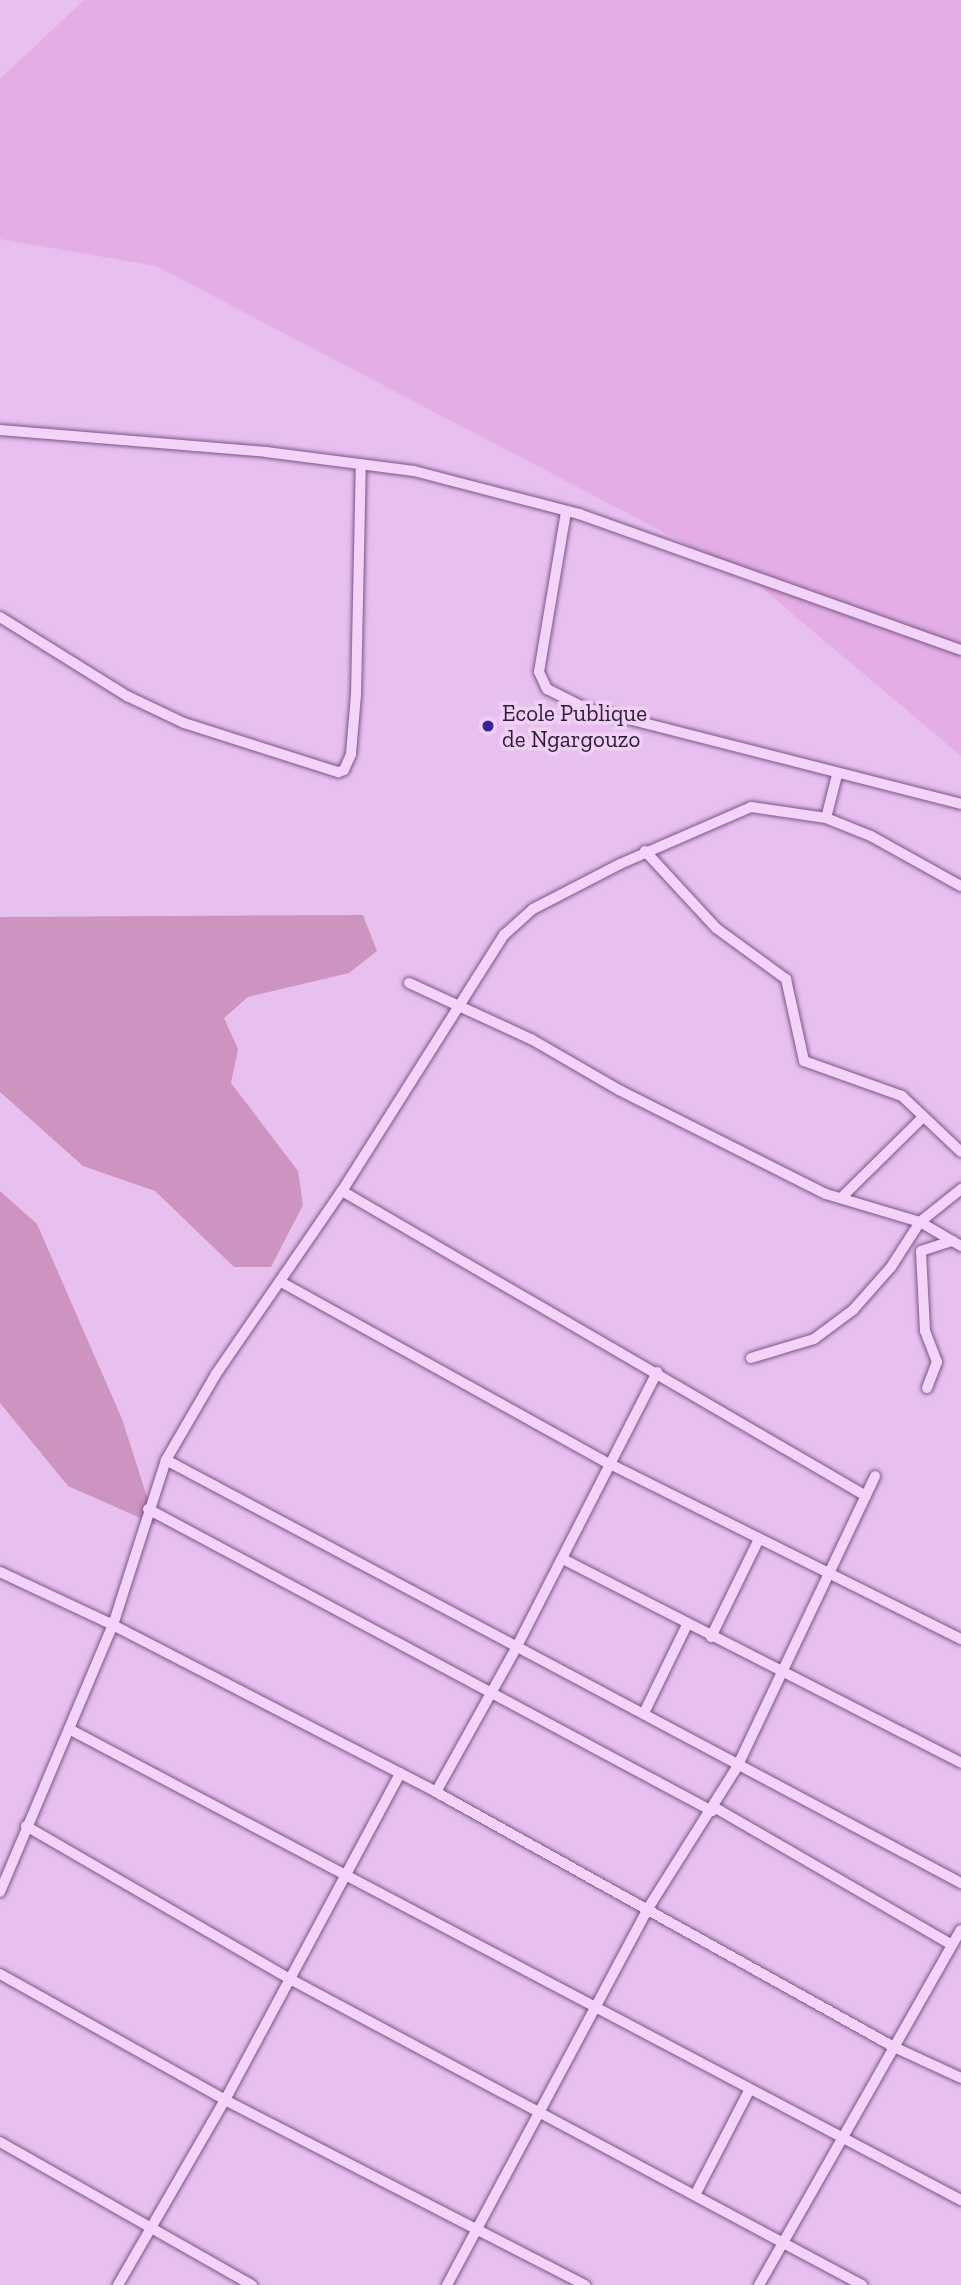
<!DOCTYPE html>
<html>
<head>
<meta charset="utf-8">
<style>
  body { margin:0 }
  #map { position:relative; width:961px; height:2285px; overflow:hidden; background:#e8c0ef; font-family:"Zilla Slab",serif }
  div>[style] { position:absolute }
  .farmland>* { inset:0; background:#e4ade5 }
  .green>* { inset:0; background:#cd94bf }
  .roads { filter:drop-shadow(0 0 2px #785789) drop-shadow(0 0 2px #785789) }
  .minor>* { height:10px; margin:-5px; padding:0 5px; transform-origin:5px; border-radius:5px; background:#f4d3fa }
  .dots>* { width:19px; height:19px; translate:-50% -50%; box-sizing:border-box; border:4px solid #f1d0f6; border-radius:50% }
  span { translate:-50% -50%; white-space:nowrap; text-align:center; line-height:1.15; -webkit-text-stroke:7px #f1d0f6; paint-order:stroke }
  .poi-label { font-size:23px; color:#2d1c38 }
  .left { translate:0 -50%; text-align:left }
</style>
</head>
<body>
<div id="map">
  <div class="farmland">
    <div style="clip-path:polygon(84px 0,961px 0,961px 756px,749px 577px,156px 266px,0 239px,0 79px)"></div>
  </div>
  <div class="green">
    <div style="clip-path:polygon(363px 915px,377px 951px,349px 973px,248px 997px,224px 1018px,238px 1049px,231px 1083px,298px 1171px,303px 1205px,271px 1267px,234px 1267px,155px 1191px,83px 1166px,0 1092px,0 917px)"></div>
    <div style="clip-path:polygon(0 1191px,37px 1224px,122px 1419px,156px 1525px,68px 1486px,0 1403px)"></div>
  </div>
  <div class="roads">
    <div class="minor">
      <div style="left:0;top:430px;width:267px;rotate:4.7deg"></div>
      <div style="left:266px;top:452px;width:149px;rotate:7.3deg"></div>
      <div style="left:414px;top:471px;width:171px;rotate:14.6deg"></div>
      <div style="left:579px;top:514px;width:405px;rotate:19.6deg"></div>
      <div style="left:566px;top:512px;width:162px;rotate:99.6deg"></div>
      <div style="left:539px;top:672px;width:19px;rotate:65deg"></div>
      <div style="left:547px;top:689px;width:42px;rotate:26.6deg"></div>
      <div style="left:585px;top:708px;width:388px;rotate:14.3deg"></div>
      <div style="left:0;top:617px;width:150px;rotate:31.9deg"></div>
      <div style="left:127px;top:696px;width:63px;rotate:25.3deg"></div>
      <div style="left:184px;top:723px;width:162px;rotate:17.7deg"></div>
      <div style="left:338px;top:772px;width:6px;rotate:-18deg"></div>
      <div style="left:344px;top:770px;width:17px;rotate:-66deg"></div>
      <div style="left:351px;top:754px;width:59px;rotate:-85.2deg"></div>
      <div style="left:356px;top:695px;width:231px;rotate:-88.8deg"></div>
      <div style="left:837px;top:775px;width:44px;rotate:104.3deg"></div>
      <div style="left:826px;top:818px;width:48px;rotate:21.8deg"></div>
      <div style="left:871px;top:836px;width:103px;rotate:29.1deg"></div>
      <div style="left:645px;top:851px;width:105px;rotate:47.3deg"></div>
      <div style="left:716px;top:928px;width:87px;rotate:36.1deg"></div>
      <div style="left:786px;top:979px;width:84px;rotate:77.6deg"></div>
      <div style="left:804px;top:1061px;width:104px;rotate:19.7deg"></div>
      <div style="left:902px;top:1096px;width:81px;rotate:43.5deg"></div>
      <div style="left:409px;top:983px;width:134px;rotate:24.7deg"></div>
      <div style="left:531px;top:1039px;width:102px;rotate:30.1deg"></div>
      <div style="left:619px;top:1090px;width:232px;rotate:26.7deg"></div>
      <div style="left:826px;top:1194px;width:98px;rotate:16.6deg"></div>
      <div style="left:920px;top:1222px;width:48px;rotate:30.3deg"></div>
      <div style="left:342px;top:1191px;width:606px;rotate:30.2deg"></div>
      <div style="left:841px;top:1198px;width:115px;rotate:-44.6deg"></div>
      <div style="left:281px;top:1282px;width:376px;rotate:29deg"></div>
      <div style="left:610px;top:1464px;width:392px;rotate:26.5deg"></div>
      <div style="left:751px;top:1358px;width:66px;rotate:-16.8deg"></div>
      <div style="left:814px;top:1339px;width:49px;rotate:-36.6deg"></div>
      <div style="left:853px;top:1310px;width:57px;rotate:-48.5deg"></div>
      <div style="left:891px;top:1267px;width:54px;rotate:-57.2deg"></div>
      <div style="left:920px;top:1222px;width:53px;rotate:-38.8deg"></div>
      <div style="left:927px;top:1388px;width:28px;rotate:-69deg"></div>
      <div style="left:937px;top:1362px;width:33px;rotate:-111deg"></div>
      <div style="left:925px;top:1331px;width:80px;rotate:-92.9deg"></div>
      <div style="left:921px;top:1251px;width:33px;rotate:-18deg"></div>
      <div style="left:166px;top:1460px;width:901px;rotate:28.02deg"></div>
      <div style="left:148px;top:1509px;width:640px;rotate:28.17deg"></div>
      <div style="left:563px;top:1559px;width:447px;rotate:27.1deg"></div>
      <div style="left:0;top:1572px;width:125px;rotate:25.1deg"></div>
      <div style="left:113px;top:1625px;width:364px;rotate:27.3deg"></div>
      <div style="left:436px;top:1792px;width:524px;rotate:29.11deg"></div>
      <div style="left:894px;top:2047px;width:74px;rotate:24.8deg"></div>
      <div style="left:711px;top:1637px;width:109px;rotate:-63.9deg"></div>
      <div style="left:644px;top:1713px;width:98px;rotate:-64deg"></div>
      <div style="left:69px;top:1729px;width:1009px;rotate:27.84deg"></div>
      <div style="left:436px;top:1792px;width:165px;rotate:-60.9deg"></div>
      <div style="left:516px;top:1648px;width:310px;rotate:-62.9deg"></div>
      <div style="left:714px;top:1807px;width:275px;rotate:30.1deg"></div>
      <div style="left:26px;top:1826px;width:305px;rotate:30.1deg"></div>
      <div style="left:290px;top:1979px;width:649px;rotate:28.15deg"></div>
      <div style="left:0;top:1892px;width:290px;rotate:-67.1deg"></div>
      <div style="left:113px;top:1625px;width:173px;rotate:-72.2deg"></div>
      <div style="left:166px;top:1460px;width:99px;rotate:-59.8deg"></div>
      <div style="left:216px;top:1374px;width:222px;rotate:-55.5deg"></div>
      <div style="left:342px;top:1191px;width:303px;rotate:-57.7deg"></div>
      <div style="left:504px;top:935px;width:39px;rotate:-42deg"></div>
      <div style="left:533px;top:909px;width:98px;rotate:-27.3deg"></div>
      <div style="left:620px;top:864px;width:143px;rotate:-23.5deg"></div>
      <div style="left:751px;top:807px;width:76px;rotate:8.3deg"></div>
      <div style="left:0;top:1974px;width:258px;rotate:29.2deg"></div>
      <div style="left:225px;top:2100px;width:405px;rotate:27.2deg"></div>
      <div style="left:0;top:2142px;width:290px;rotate:29.6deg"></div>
      <div style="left:695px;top:2195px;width:117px;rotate:-62.6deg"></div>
      <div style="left:118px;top:2285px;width:214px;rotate:-60deg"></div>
      <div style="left:225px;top:2100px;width:371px;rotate:-61.8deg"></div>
      <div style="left:447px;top:2285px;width:425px;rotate:-61.9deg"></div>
      <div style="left:647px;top:1910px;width:169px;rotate:-57.8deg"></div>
      <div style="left:737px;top:1767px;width:322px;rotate:-64.6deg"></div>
      <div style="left:759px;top:2285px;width:408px;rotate:-60.4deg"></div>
    </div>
  </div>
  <div class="dots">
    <div style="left:488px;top:726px;background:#35259a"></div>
  </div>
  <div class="poi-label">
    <span class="left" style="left:502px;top:726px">Ecole Publique<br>de Ngargouzo</span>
  </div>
</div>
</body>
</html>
